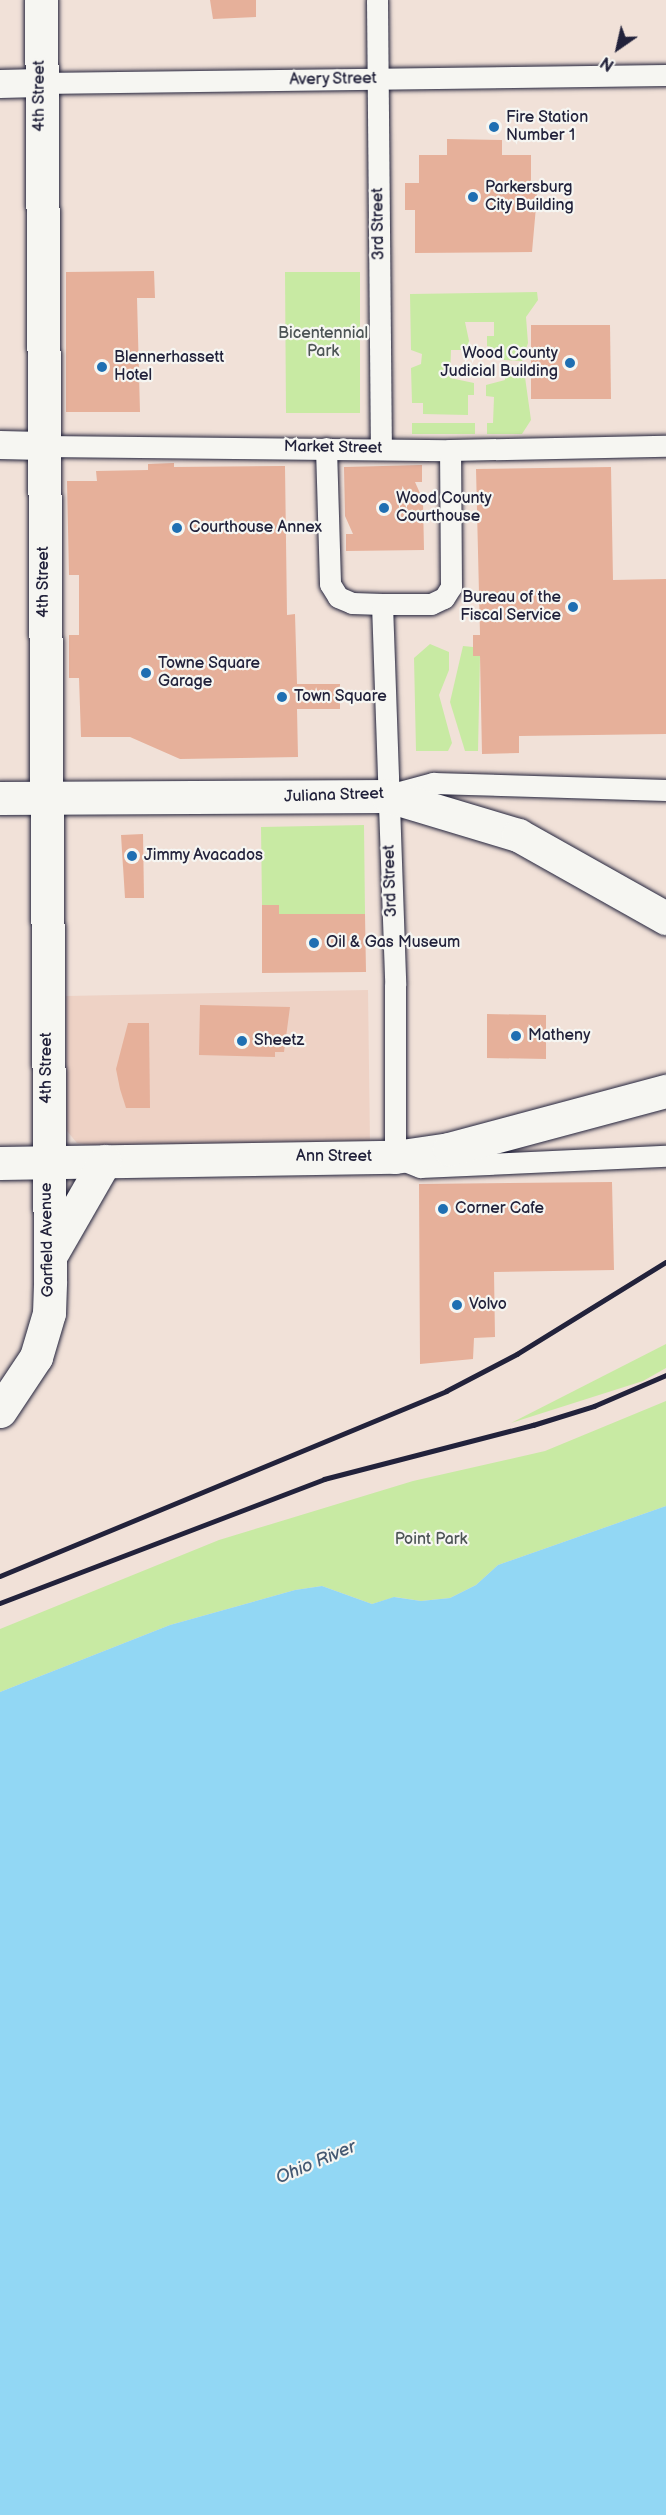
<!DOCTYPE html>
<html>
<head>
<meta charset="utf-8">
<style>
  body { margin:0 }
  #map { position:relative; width:666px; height:2515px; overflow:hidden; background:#f1e1d8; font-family:"Balsamiq Sans",sans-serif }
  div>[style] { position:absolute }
  .built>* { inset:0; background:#eed2c5 }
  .green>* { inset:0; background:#c8eaa3 }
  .water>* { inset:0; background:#92d7f4 }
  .building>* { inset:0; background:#e6b09a }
  .roads { filter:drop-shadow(0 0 2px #22223b) drop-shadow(0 0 2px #22223b) }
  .street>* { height:21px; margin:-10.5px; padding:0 10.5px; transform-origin:10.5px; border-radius:10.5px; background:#f6f6f2 }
  .secondary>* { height:28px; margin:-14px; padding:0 14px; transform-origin:14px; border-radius:14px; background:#f6f6f2 }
  .primary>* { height:33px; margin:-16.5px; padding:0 16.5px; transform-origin:16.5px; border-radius:16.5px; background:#f6f6f2 }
  .highway>* { height:33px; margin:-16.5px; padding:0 16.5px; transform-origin:16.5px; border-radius:16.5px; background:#f6f6f2 }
  .rail>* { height:4.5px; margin:-2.25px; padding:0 2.25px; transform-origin:2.25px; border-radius:2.25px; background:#22223b }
  .dots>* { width:16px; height:16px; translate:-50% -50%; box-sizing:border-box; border:3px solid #f6f6f2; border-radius:50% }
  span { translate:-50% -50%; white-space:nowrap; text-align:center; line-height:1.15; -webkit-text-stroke:4.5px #f6f6f2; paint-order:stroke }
  .street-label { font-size:16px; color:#22223b }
  .poi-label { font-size:16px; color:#22223b }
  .left { translate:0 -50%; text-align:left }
  .right { translate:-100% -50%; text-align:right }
  .park-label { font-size:16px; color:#4c5455 }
  .water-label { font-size:18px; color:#445872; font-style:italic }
  .north { position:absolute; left:588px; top:18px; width:60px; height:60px; -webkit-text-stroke:4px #f6f6f2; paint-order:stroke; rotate:214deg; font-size:16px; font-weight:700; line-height:24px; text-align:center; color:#22223b }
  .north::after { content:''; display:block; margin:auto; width:21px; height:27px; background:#22223b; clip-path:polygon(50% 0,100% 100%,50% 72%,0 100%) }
</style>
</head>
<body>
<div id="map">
  <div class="built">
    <div style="clip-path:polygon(368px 990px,370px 1143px,90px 1145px,77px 1143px,67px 1131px,66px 996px)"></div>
  </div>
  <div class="green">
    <div style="clip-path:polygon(285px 272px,360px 272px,360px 413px,286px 413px)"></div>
    <div style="clip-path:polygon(537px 292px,538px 300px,526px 317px,528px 343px,522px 361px,504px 360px,504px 352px,487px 346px,487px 336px,494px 336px,494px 322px,465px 322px,471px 350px,451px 350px,450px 378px,474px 383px,474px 395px,468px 395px,468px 415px,423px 414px,423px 403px,412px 403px,411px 368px,421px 364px,422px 354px,411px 350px,410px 294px)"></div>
    <div style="clip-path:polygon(505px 370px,524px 370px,531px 420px,522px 434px,487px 434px,487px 423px,493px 423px,494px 397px,486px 396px,486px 385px,505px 380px)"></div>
    <div style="clip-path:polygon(412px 423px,475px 423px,475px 434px,412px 434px)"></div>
    <div style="clip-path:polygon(430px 644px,449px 652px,449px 670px,439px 695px,452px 743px,448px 751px,416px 751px,414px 658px)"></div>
    <div style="clip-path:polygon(463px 646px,473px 647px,480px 656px,478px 751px,465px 751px,450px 702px)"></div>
    <div style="clip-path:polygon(364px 825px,365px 914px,279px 914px,279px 905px,262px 905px,261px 827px)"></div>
    <div style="clip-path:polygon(666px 1344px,666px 1368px,643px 1381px,511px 1423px)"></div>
    <div style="clip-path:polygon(666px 1401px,666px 1506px,498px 1565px,476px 1585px,450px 1598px,421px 1601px,395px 1597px,372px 1604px,322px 1586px,295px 1590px,170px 1625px,0 1692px,0 1629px,219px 1540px,413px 1481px,545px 1451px)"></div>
  </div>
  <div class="water">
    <div style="clip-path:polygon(666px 1506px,666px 2515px,0 2515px,0 1692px,170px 1625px,295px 1590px,322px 1586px,372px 1604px,394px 1597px,421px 1601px,450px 1598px,476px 1585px,498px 1565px)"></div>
  </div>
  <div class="building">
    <div style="clip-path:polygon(210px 0,256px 0,256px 17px,213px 19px)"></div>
    <div style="clip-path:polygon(447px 139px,502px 140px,502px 155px,531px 155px,531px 184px,538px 184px,532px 252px,415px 253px,415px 210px,405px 210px,405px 183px,419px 183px,419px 155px,447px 155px)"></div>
    <div style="clip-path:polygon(154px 271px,155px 298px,137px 298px,140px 412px,66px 412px,66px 272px)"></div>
    <div style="clip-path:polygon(531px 325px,610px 325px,611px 399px,531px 399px)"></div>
    <div style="clip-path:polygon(174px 463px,174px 467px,285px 466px,287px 615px,295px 614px,297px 684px,340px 684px,340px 709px,297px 709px,298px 757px,180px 759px,130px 737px,81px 737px,79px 678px,69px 678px,69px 635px,79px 635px,79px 575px,69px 575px,67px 481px,97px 481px,96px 471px,148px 470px,148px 464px)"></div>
    <div style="clip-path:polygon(422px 465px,422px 482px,415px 482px,423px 500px,424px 550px,346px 551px,346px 534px,353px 534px,345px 516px,344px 467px)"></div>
    <div style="clip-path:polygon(611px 467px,613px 580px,666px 579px,666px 734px,519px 736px,519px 753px,482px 754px,480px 656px,473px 656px,473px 635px,480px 635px,476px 469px)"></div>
    <div style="clip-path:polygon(143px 834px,144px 898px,125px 898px,121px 835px)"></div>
    <div style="clip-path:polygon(262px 905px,279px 905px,279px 914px,365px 914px,366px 972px,262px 973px)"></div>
    <div style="clip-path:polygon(200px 1005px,290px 1007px,284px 1052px,275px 1052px,275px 1057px,199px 1055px)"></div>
    <div style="clip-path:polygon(487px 1014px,546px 1015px,546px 1059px,487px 1058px)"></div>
    <div style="clip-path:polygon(128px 1023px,149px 1023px,150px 1108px,126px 1108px,120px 1089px,116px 1069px)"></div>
    <div style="clip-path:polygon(612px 1182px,614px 1270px,494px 1272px,495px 1337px,474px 1338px,473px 1359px,420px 1364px,419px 1184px)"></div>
  </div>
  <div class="roads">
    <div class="street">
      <div style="left:377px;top:0;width:448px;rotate:89.5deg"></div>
      <div style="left:40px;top:83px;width:626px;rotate:-0.73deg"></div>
      <div style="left:43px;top:446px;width:407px;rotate:0.6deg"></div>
      <div style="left:450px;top:450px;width:216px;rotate:-1.1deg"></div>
      <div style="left:326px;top:448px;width:136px;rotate:88.3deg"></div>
      <div style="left:330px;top:584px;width:15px;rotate:58deg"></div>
      <div style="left:338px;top:597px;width:15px;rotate:23deg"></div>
      <div style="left:352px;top:603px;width:30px;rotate:2deg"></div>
      <div style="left:382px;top:604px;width:49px"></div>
      <div style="left:431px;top:604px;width:14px;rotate:-25deg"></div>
      <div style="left:444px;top:598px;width:13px;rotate:-58deg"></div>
      <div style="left:451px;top:587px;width:137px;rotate:-90.4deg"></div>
      <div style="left:382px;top:604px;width:381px;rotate:88deg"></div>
      <div style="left:395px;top:985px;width:172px;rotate:90deg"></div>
      <div style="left:395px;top:1157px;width:27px;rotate:22deg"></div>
      <div style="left:420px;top:1167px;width:246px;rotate:-2.6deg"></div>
      <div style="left:389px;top:795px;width:46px;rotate:-15.3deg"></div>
      <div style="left:433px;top:783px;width:233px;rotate:1.7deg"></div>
    </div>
    <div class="secondary">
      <div style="left:0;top:84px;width:40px;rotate:-1.4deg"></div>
      <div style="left:0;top:445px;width:43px;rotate:1.3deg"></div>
    </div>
    <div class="primary">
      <div style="left:0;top:798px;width:388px;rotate:-0.3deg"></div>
      <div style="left:0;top:1163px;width:395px;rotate:-0.9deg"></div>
      <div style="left:52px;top:1253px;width:106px;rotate:-60.1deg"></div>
      <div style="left:0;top:1411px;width:65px;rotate:-56.3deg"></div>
      <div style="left:36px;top:1357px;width:46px;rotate:-73.5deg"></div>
      <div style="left:49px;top:1313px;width:32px;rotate:-88deg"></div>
      <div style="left:50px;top:1281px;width:1281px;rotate:-90.4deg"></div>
    </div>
    <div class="highway">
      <div style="left:388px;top:796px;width:136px;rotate:16.7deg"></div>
      <div style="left:518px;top:835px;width:170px;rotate:29.3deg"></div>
      <div style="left:395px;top:1157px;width:55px;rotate:-8.4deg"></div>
      <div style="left:449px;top:1149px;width:225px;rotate:-15deg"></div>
    </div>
  </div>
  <div class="rail">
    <div style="left:0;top:1576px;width:483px;rotate:-22.5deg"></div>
    <div style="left:446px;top:1391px;width:80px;rotate:-27.5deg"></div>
    <div style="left:517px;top:1354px;width:175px;rotate:-31.7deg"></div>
    <div style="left:0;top:1603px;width:347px;rotate:-20.9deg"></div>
    <div style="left:324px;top:1479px;width:216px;rotate:-14.5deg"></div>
    <div style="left:533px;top:1425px;width:64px;rotate:-17.3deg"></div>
    <div style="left:594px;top:1406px;width:78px;rotate:-23.3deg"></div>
  </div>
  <div class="dots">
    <div style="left:494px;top:127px;background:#1f6fb2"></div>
    <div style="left:473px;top:197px;background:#1f6fb2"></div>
    <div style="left:570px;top:363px;background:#1f6fb2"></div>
    <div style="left:102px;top:367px;background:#1f6fb2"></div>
    <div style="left:384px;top:508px;background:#1f6fb2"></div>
    <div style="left:177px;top:528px;background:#1f6fb2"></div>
    <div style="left:573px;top:607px;background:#1f6fb2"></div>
    <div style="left:146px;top:673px;background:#1f6fb2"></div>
    <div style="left:282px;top:697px;background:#1f6fb2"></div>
    <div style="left:132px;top:856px;background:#1f6fb2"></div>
    <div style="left:314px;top:943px;background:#1f6fb2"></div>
    <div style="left:516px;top:1036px;background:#1f6fb2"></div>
    <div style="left:242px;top:1041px;background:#1f6fb2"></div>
    <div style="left:443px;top:1209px;background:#1f6fb2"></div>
    <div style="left:457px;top:1305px;background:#1f6fb2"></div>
  </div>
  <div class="street-label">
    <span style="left:333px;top:80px;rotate:-1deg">Avery Street</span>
    <span style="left:40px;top:96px;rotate:-90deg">4th Street</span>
    <span style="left:379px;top:224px;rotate:-91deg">3rd Street</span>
    <span style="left:333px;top:448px;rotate:1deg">Market Street</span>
    <span style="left:44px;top:582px;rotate:-90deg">4th Street</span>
    <span style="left:334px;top:796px;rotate:-2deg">Juliana Street</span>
    <span style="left:391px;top:881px;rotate:-92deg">3rd Street</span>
    <span style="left:47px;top:1068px;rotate:-90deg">4th Street</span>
    <span style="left:334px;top:1157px">Ann Street</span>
    <span style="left:48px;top:1240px;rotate:-91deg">Garfield Avenue</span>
  </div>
  <div class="poi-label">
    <span class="left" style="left:506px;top:127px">Fire Station<br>Number 1</span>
    <span class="left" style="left:485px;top:197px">Parkersburg<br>City Building</span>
    <span class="right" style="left:558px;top:363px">Wood County<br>Judicial Building</span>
    <span class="left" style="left:114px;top:367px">Blennerhassett<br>Hotel</span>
    <span class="left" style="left:396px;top:508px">Wood County<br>Courthouse</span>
    <span class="left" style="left:189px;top:528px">Courthouse Annex</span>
    <span class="right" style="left:561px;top:607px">Bureau of the<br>Fiscal Service</span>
    <span class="left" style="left:158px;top:673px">Towne Square<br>Garage</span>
    <span class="left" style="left:294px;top:697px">Town Square</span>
    <span class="left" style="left:144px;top:856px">Jimmy Avacados</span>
    <span class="left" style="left:326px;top:943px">Oil &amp; Gas Museum</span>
    <span class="left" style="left:528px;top:1036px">Matheny</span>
    <span class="left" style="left:254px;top:1041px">Sheetz</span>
    <span class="left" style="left:455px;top:1209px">Corner Cafe</span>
    <span class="left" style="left:469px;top:1305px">Volvo</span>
  </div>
  <div class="park-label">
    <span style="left:323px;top:343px">Bicentennial<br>Park</span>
    <span style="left:431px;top:1540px">Point Park</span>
  </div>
  <div class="water-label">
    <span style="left:316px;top:2163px;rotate:-23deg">Ohio River</span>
  </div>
  <div class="north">N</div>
</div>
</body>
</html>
